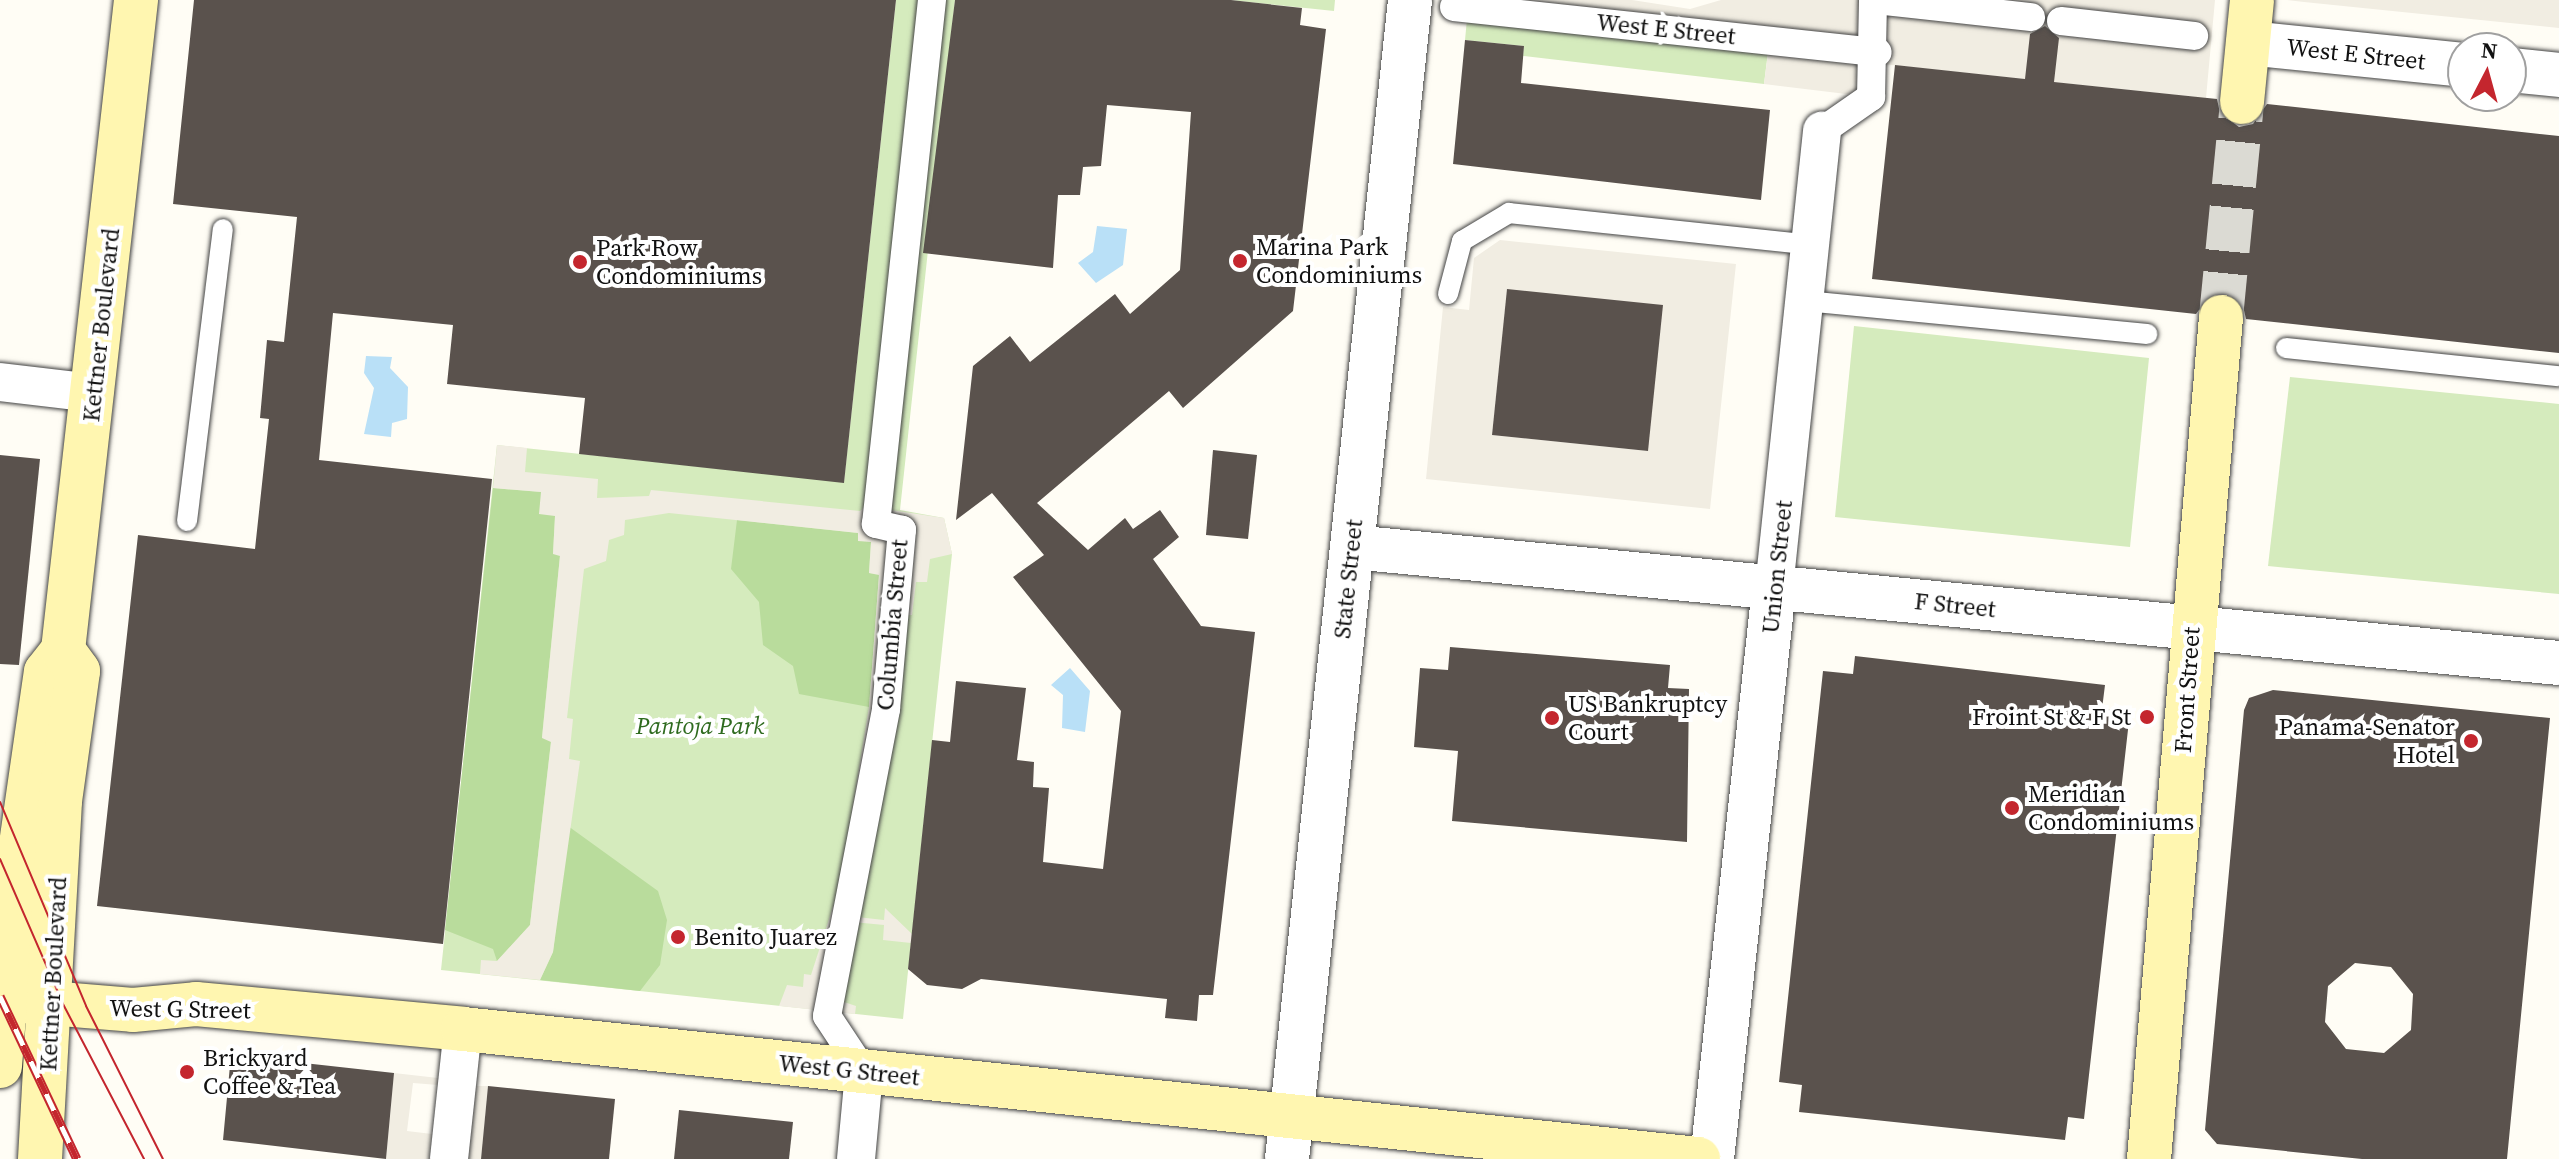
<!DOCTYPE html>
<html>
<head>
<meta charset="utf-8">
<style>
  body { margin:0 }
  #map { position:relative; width:2559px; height:1159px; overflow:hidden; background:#fffdf5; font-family:"Source Serif 4",serif }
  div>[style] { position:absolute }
  .green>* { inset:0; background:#d5ebbd }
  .forest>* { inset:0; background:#b9dc9c }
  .plaza>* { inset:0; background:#f1ede2 }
  .water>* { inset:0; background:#b9e0f7 }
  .building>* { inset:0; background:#5a524d }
  .secondary-tunnel>* { height:44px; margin-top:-22px; transform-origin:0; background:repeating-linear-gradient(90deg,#dbdad3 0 44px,transparent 0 66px) }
  .roads { filter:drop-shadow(0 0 2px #444) drop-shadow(0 0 2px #444) }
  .service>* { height:20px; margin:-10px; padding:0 10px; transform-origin:10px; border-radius:10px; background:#fff }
  .pedestrian>* { height:28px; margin:-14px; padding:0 14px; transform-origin:14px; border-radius:14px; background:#fff }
  .minor>* { height:38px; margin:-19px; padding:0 19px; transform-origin:19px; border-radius:19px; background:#fff }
  .tertiary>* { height:44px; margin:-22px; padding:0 22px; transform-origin:22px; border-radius:22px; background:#fff }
  .secondary>* { height:44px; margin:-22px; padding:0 22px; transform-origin:22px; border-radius:22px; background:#fff6b0 }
  .tram>* { height:2px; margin:-1px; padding:0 1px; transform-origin:1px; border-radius:1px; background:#c4262e }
  .rail>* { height:9px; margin-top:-4.5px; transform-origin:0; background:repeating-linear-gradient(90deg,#fff 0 18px,#c4262e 0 36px); box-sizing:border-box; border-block:2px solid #c4262e }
  .dots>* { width:22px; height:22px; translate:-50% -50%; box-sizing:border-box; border:4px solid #fff; border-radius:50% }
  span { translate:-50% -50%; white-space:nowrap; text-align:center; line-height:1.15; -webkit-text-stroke:8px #fff; paint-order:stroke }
  .street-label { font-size:24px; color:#111 }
  .poi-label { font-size:24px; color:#111 }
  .left { translate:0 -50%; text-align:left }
  .right { translate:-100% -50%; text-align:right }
  .park-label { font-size:24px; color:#2f6b1f; font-style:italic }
  .north { position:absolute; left:2447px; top:32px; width:80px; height:80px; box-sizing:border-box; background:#fff; border:2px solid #a0a0a0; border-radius:50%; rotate:6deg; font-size:22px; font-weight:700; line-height:32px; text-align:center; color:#111 }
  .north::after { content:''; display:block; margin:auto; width:28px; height:36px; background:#c4262e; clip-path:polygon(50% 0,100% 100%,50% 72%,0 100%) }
</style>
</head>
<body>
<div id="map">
  <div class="green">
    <div style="clip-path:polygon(896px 0,955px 0,900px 510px,944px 518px,952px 554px,903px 1019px,441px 970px,497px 445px,844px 482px)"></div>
    <div style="clip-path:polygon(1231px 0,1335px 0,1334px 11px)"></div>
    <div style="clip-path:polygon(1467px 19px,1768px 52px,1764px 84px,1523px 56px,1524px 46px,1465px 40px)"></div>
    <div style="clip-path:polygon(1854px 326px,2149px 358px,2130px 547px,1835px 517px)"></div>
    <div style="clip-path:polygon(2290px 377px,2559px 404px,2559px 594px,2268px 566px)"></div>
  </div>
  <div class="forest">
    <div style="clip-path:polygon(493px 488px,542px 492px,555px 516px,553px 553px,560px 555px,542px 737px,551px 741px,530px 925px,497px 961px,493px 949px,445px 930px)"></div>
    <div style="clip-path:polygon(737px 520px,859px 533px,871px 542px,869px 573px,879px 574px,869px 707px,799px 694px,793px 666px,763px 645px,759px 602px,731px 569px)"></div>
    <div style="clip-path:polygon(568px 826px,658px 891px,667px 920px,660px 965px,640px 991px,540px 980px,553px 952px)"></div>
  </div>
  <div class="plaza">
    <div style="clip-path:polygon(924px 0,891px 510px,944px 518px,952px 554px,930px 559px,927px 582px,916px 582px,912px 615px,904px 615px,857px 917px,884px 920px,885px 908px,912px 934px,911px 943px,883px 940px,884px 925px,853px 922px,841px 1001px,856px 1006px,855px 1014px,779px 1006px,787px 985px,803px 987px,804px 974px,811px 975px,840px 885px,869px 707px,879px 575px,869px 573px,871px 542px,858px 541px,858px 533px,669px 513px,625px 520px,624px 535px,609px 540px,606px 561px,584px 569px,567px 718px,573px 719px,569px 759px,580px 761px,553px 952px,540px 980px,480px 974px,481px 960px,497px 961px,530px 925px,551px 742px,542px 738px,560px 556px,553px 554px,555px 516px,539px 514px,541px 492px,493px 488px,497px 445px,527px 448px,525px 472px,598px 479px,597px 498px,649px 496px,651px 490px,860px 511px,869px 504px)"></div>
    <div style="clip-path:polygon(1464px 0,1632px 0,1690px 9px,1721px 0,2215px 0,2206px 98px,1882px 64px,1871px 97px,1764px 84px,1768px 53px)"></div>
    <div style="clip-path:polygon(2287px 0,2559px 0,2559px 28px,2304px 2px)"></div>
    <div style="clip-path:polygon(evenodd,1500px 240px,1736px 264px,1710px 509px,1426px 479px,1443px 307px,1469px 310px,1474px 258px,1500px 240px,1507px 290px,1648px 451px,1492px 435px,1507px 290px)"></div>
    <div style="clip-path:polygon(394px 1073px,438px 1078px,438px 1085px,413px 1083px,407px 1131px,432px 1134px,429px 1159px,386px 1159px)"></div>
    <div style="clip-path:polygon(474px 1086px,488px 1086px,481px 1159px,466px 1159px)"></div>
  </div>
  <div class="water">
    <div style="clip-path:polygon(1097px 226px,1127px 229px,1123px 265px,1096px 283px,1078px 263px,1093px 252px)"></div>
    <div style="clip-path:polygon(366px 356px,392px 357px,390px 368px,408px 387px,407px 419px,392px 423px,391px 437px,364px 434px,374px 388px,364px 373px)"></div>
    <div style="clip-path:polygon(1070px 668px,1090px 691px,1085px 732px,1062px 728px,1063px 695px,1051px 685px)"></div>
  </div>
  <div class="building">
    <div style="clip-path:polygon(194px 0,896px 0,844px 483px,579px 454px,585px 398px,447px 384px,453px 325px,333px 313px,319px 460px,492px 479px,443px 944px,97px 906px,138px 535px,255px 549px,269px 419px,260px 418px,267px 340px,284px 342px,297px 217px,173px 204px)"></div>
    <div style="clip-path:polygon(955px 0,1231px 0,1302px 8px,1300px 25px,1326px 29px,1293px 311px,1183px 408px,1169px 391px,1037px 503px,1088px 550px,1125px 518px,1133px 529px,1160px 510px,1179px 537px,1153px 559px,1201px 626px,1255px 632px,1213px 995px,1199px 995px,1197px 1021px,1165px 1018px,1167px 999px,981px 979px,962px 989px,927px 985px,908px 969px,932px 740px,950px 742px,956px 681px,1026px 688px,1017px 760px,1034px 762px,1033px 787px,1049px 788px,1043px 862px,1103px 869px,1121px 711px,1013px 577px,1044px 555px,992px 493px,956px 520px,973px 366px,1010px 336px,1030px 362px,1115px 294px,1130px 314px,1180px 270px,1191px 112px,1107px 105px,1101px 166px,1083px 167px,1080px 195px,1058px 195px,1053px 268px,923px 253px)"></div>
    <div style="clip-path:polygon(2045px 26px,2059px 38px,2054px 82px,2217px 99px,2220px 113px,2239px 127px,2253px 124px,2267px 104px,2559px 136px,2559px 353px,2246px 319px,2243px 306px,2224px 292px,2210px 295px,2196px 314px,1872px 279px,1895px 65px,2025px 79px,2030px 34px)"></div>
    <div style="clip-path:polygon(1465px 40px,1524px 46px,1521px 83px,1770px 110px,1761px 200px,1453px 164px)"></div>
    <div style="clip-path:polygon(1507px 289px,1663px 305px,1648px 451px,1492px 435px)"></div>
    <div style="clip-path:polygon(1213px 450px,1257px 455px,1248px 539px,1206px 535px)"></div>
    <div style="clip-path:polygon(0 455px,40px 459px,19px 665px,0 664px)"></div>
    <div style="clip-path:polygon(1450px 647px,1670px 665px,1668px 688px,1689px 689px,1687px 842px,1452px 821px,1458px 751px,1414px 747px,1420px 668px,1448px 670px)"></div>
    <div style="clip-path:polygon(1855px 656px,2105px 685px,2102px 709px,2130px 712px,2084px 1119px,2068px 1117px,2065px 1140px,1799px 1112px,1802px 1085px,1779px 1082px,1823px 671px,1853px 674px)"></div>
    <div style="clip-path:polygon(evenodd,2273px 690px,2550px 718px,2507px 1159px,2362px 1159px,2217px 1144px,2205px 1130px,2244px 710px,2249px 698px,2273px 690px,2355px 963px,2391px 967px,2413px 994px,2411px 1030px,2384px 1053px,2346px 1049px,2325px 1022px,2328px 986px,2355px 963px)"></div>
    <div style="clip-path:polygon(231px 1055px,394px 1073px,386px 1159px,223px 1140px)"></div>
    <div style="clip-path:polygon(488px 1086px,615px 1099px,609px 1159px,481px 1159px)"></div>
    <div style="clip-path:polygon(679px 1110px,793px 1122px,789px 1159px,674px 1159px)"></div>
  </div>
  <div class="secondary-tunnel">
    <div style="left:2221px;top:317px;width:216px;rotate:-84.4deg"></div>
  </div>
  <div class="roads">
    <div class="service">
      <div style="left:1448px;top:294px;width:55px;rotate:-75.2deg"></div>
      <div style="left:1462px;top:241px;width:55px;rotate:-30.8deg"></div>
      <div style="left:1509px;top:213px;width:304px;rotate:6deg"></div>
      <div style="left:1805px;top:301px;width:344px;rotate:5.5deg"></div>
      <div style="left:2286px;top:348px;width:274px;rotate:5.9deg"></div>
      <div style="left:187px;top:521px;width:294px;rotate:-83deg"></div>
    </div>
    <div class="pedestrian">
      <div style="left:1876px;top:0;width:156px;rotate:6.3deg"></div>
      <div style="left:1454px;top:7px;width:426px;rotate:6.1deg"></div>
      <div style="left:2061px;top:21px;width:134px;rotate:6.4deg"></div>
      <div style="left:1822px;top:131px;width:60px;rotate:-34.8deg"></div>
      <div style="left:1871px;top:97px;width:97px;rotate:-88.8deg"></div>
      <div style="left:864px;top:1072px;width:67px;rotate:-123.5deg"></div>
      <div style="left:827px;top:1016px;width:313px;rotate:-79.1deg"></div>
      <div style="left:886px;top:709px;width:180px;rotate:-84.9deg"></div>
      <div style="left:902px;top:530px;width:27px;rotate:-167deg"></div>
      <div style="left:876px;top:524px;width:527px;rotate:-83.9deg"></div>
    </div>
    <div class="minor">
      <div style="left:0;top:382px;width:95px;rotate:6.7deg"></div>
      <div style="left:1774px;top:588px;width:460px;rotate:-84deg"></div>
      <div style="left:449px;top:1159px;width:131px;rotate:-83.9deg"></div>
      <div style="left:856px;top:1159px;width:87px;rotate:-84.7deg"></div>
    </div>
    <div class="tertiary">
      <div style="left:2248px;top:43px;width:216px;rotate:5.8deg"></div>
      <div style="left:2511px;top:70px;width:48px;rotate:5.9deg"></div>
      <div style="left:1352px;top:547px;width:1213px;rotate:5.49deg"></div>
      <div style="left:1287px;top:1159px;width:1166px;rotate:-83.94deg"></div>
      <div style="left:1712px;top:1159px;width:574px;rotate:-83.8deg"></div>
    </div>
    <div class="secondary">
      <div style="left:2242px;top:102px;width:102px;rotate:-84.4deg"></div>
      <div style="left:0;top:999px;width:133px;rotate:4.7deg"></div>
      <div style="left:133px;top:1010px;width:63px;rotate:-5.4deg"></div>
      <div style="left:196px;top:1004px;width:268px;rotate:5.3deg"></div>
      <div style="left:463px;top:1029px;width:1242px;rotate:6.01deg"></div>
      <div style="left:0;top:1066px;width:174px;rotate:-85.4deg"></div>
      <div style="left:14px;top:893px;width:223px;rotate:-81.8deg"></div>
      <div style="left:46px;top:672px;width:28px;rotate:-52deg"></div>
      <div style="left:63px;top:650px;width:654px;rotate:-83.59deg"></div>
      <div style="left:40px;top:1159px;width:359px;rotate:-86.8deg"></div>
      <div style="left:60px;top:801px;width:131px;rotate:-82.1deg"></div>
      <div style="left:78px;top:671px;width:26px;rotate:-126deg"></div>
      <div style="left:2149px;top:1159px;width:845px;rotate:-85.11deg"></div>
    </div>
  </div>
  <div class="tram">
    <div style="left:0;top:802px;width:221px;rotate:67.1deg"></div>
    <div style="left:86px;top:1006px;width:171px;rotate:63.3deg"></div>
    <div style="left:0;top:859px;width:158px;rotate:66.5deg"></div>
    <div style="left:63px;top:1004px;width:175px;rotate:62.4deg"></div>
  </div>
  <div class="rail">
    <div style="left:0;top:996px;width:180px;rotate:64.7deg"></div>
  </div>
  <div class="dots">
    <div style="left:1240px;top:261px;background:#c4262e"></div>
    <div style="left:580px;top:262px;background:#c4262e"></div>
    <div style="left:2147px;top:717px;background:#c4262e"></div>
    <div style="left:1552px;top:718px;background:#c4262e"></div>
    <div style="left:2471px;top:741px;background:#c4262e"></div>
    <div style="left:2012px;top:808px;background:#c4262e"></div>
    <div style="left:678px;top:937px;background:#c4262e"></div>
    <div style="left:187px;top:1072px;background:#c4262e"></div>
  </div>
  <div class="street-label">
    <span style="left:1666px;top:29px;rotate:6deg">West E Street</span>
    <span style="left:2356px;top:54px;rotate:6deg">West E Street</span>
    <span style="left:101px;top:325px;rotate:-84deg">Kettner Boulevard</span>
    <span style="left:1777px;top:567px;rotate:-84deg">Union Street</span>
    <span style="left:1348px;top:579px;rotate:-84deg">State Street</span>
    <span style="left:1955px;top:605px;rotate:6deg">F Street</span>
    <span style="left:892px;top:625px;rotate:-85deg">Columbia Street</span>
    <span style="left:2187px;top:690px;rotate:-86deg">Front Street</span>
    <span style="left:53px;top:974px;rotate:-87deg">Kettner Boulevard</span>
    <span style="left:180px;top:1009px;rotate:1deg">West G Street</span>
    <span style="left:849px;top:1070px;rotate:6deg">West G Street</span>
  </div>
  <div class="poi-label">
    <span class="left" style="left:1256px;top:261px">Marina Park<br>Condominiums</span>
    <span class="left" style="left:596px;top:262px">Park Row<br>Condominiums</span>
    <span class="left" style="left:1568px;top:718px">US Bankruptcy<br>Court</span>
    <span class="right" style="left:2131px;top:717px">Froint St &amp; F St</span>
    <span class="right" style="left:2455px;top:741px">Panama-Senator<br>Hotel</span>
    <span class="left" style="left:2028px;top:808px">Meridian<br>Condominiums</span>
    <span class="left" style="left:694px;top:937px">Benito Juarez</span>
    <span class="left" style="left:203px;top:1072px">Brickyard<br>Coffee &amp; Tea</span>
  </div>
  <div class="park-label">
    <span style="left:700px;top:726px">Pantoja Park</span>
  </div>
  <div class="north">N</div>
</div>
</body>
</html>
